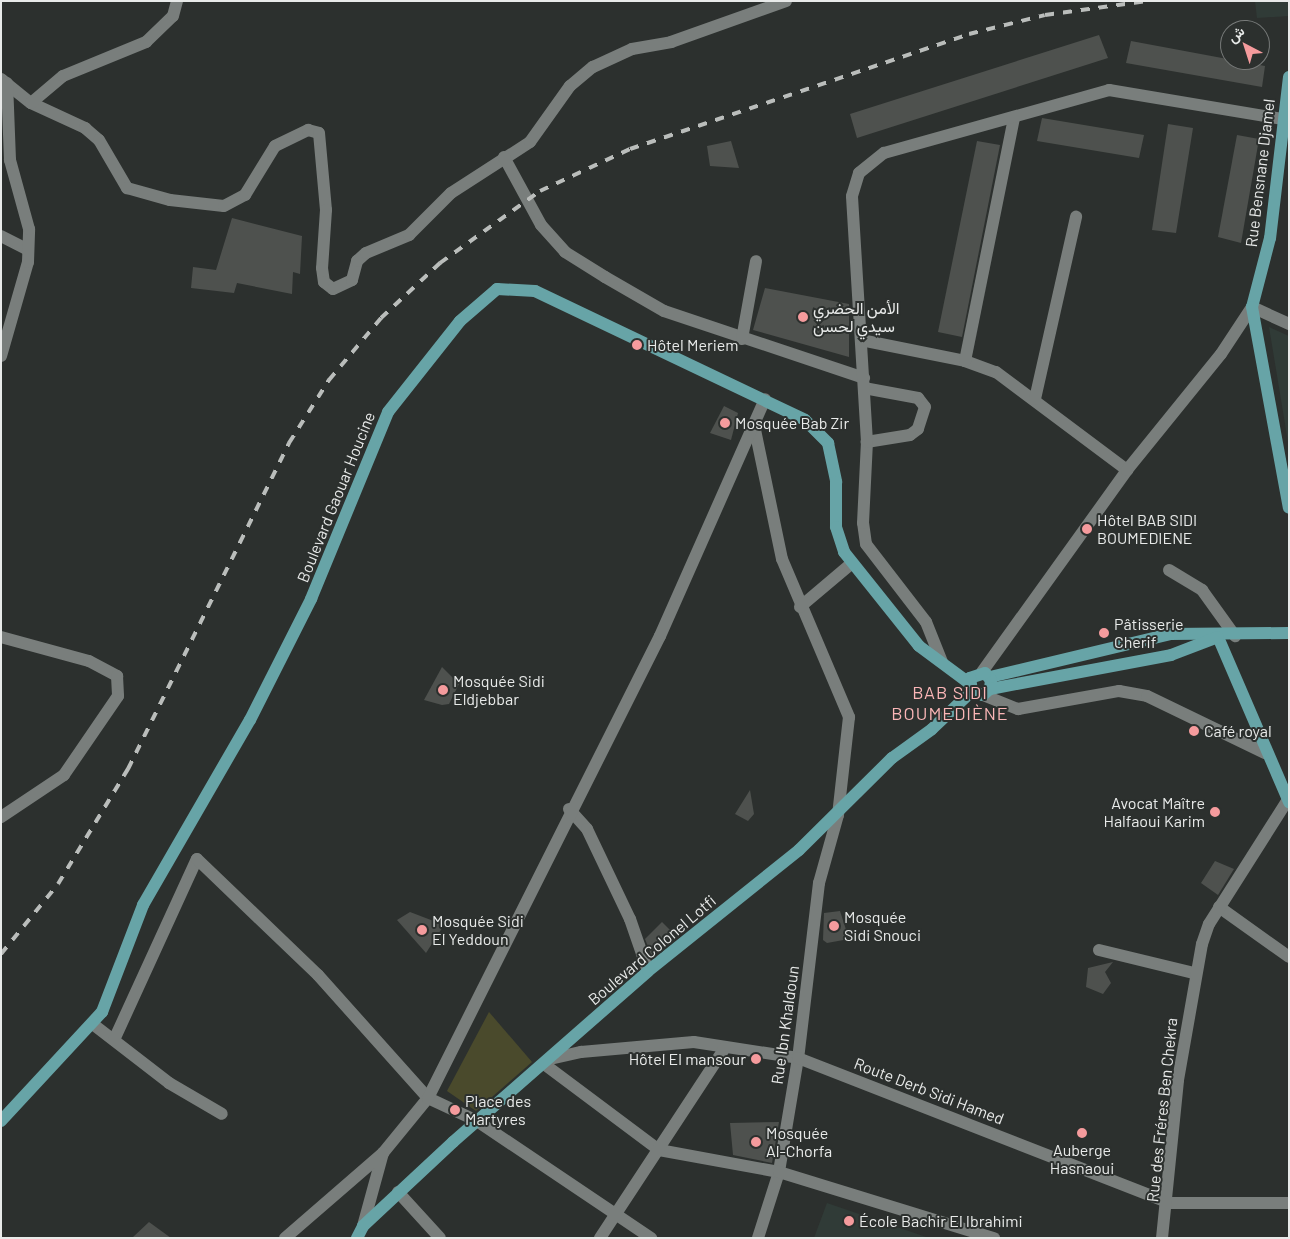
<!DOCTYPE html>
<html>
<head>
<meta charset="utf-8">
<style>
  body { margin:0 }
  #map { position:relative; width:1290px; height:1239px; overflow:hidden; background:#2c302e; font-family:Barlow,Vazirmatn,sans-serif }
  div>[style] { position:absolute }
  .built>* { inset:0; background:#303b37 }
  .green>* { inset:0; background:#4a4a2c }
  .building>* { inset:0; background:#4e514e }
  .minor>* { height:12px; margin:-6px; padding:0 6px; transform-origin:6px; border-radius:6px; background:#797e7c }
  .major>* { height:12px; margin:-6px; padding:0 6px; transform-origin:6px; border-radius:6px; background:#67a4a7 }
  .rail>* { height:4px; margin-top:-2px; transform-origin:0; background:repeating-linear-gradient(90deg,#babdbb 0 9px,transparent 0 18px) }
  .dots>* { width:14px; height:14px; translate:-50% -50%; box-sizing:border-box; border:2px solid #2c302e; border-radius:50% }
  span { translate:-50% -50%; white-space:nowrap; text-align:center; line-height:1.15; -webkit-text-stroke:4px #2c302e; paint-order:stroke }
  .street-label { font-size:16px; color:#e8eae9 }
  .poi-label { font-size:16px; color:#e8eae9 }
  .left { translate:0 -50%; text-align:left }
  .right { translate:-100% -50%; text-align:right }
  .neighbourhood-label { font-size:18px; color:#fbb6b7; letter-spacing:1px }
  .frame { position:absolute; inset:0; border:2px solid #e8eae9; pointer-events:none }
  .north { position:absolute; left:1220px; top:20px; width:50px; height:50px; box-sizing:border-box; background:#2c302e; border:1px solid #777a79; border-radius:50%; rotate:320deg; font-size:14px; font-weight:700; line-height:20px; text-align:center; color:#e8eae9 }
  .north::after { content:''; display:block; margin:auto; width:18px; height:22px; background:#f59b9d; clip-path:polygon(50% 0,100% 100%,50% 72%,0 100%) }
</style>
</head>
<body>
<div id="map">
  <div class="built">
    <div style="clip-path:polygon(1255px 1px,1289px 1px,1289px 16px,1257px 18px)"></div>
    <div style="clip-path:polygon(1269px 327px,1289px 336px,1289px 448px)"></div>
    <div style="clip-path:polygon(827px 1203px,929px 1238px,814px 1238px)"></div>
  </div>
  <div class="green">
    <div style="clip-path:polygon(489px 1012px,532px 1062px,476px 1111px,447px 1091px)"></div>
  </div>
  <div class="building">
    <div style="clip-path:polygon(1099px 35px,1108px 58px,857px 138px,850px 114px)"></div>
    <div style="clip-path:polygon(1131px 41px,1265px 66px,1262px 87px,1126px 63px)"></div>
    <div style="clip-path:polygon(1042px 118px,1144px 135px,1139px 158px,1037px 141px)"></div>
    <div style="clip-path:polygon(1168px 124px,1193px 128px,1176px 233px,1152px 230px)"></div>
    <div style="clip-path:polygon(1237px 135px,1259px 139px,1241px 243px,1218px 237px)"></div>
    <div style="clip-path:polygon(731px 141px,739px 168px,710px 166px,707px 146px)"></div>
    <div style="clip-path:polygon(977px 141px,1000px 145px,962px 337px,938px 332px)"></div>
    <div style="clip-path:polygon(232px 218px,302px 236px,300px 274px,293px 272px,292px 294px,237px 283px,234px 293px,191px 288px,193px 267px,216px 270px)"></div>
    <div style="clip-path:polygon(765px 288px,849px 304px,849px 357px,753px 330px)"></div>
    <div style="clip-path:polygon(724px 406px,738px 413px,731px 440px,710px 433px)"></div>
    <div style="clip-path:polygon(442px 667px,459px 684px,449px 704px,442px 705px,424px 700px)"></div>
    <div style="clip-path:polygon(750px 790px,754px 814px,748px 821px,735px 814px)"></div>
    <div style="clip-path:polygon(1215px 861px,1234px 869px,1218px 895px,1201px 883px)"></div>
    <div style="clip-path:polygon(840px 911px,849px 939px,827px 943px,823px 940px,824px 913px)"></div>
    <div style="clip-path:polygon(410px 912px,444px 925px,426px 953px,397px 920px)"></div>
    <div style="clip-path:polygon(662px 922px,677px 937px,652px 957px,645px 939px)"></div>
    <div style="clip-path:polygon(1113px 962px,1105px 972px,1111px 983px,1103px 994px,1086px 987px,1088px 968px)"></div>
    <div style="clip-path:polygon(779px 1122px,772px 1163px,733px 1155px,730px 1123px)"></div>
    <div style="clip-path:polygon(149px 1222px,171px 1238px,132px 1238px)"></div>
  </div>
  <div class="minor">
    <div style="left:1px;top:79px;width:38px;rotate:39deg"></div>
    <div style="left:31px;top:103px;width:60px;rotate:24.8deg"></div>
    <div style="left:85px;top:128px;width:18px;rotate:41deg"></div>
    <div style="left:99px;top:140px;width:56px;rotate:59.7deg"></div>
    <div style="left:127px;top:188px;width:45px;rotate:15.6deg"></div>
    <div style="left:170px;top:200px;width:54px;rotate:6.3deg"></div>
    <div style="left:224px;top:206px;width:24px;rotate:-28deg"></div>
    <div style="left:245px;top:195px;width:57px;rotate:-58.5deg"></div>
    <div style="left:275px;top:146px;width:37px;rotate:-26deg"></div>
    <div style="left:308px;top:130px;width:11px;rotate:15deg"></div>
    <div style="left:319px;top:133px;width:77px;rotate:84.8deg"></div>
    <div style="left:326px;top:210px;width:58px;rotate:93.9deg"></div>
    <div style="left:322px;top:268px;width:14px;rotate:82deg"></div>
    <div style="left:324px;top:282px;width:11px;rotate:38deg"></div>
    <div style="left:333px;top:289px;width:21px;rotate:-25deg"></div>
    <div style="left:352px;top:280px;width:20px;rotate:-75deg"></div>
    <div style="left:357px;top:261px;width:12px;rotate:-42deg"></div>
    <div style="left:366px;top:253px;width:47px;rotate:-22.7deg"></div>
    <div style="left:409px;top:235px;width:59px;rotate:-45deg"></div>
    <div style="left:451px;top:193px;width:94px;rotate:-32.8deg"></div>
    <div style="left:530px;top:142px;width:69px;rotate:-54.5deg"></div>
    <div style="left:570px;top:86px;width:30px;rotate:-40deg"></div>
    <div style="left:593px;top:67px;width:43px;rotate:-24.8deg"></div>
    <div style="left:632px;top:49px;width:40px;rotate:-10deg"></div>
    <div style="left:671px;top:42px;width:122px;rotate:-19.6deg"></div>
    <div style="left:31px;top:103px;width:42px;rotate:-40.2deg"></div>
    <div style="left:63px;top:76px;width:90px;rotate:-22.3deg"></div>
    <div style="left:146px;top:42px;width:37px;rotate:-44deg"></div>
    <div style="left:173px;top:16px;width:16px;rotate:-75deg"></div>
    <div style="left:504px;top:157px;width:77px;rotate:61.4deg"></div>
    <div style="left:541px;top:225px;width:36px;rotate:48deg"></div>
    <div style="left:565px;top:252px;width:47px;rotate:32deg"></div>
    <div style="left:605px;top:277px;width:68px;rotate:30deg"></div>
    <div style="left:664px;top:311px;width:211px;rotate:18.5deg"></div>
    <div style="left:1px;top:236px;width:30px;rotate:27deg"></div>
    <div style="left:742px;top:339px;width:79px;rotate:-79.8deg"></div>
    <div style="left:861px;top:340px;width:106px;rotate:11.4deg"></div>
    <div style="left:965px;top:361px;width:33px;rotate:20deg"></div>
    <div style="left:996px;top:372px;width:164px;rotate:36.8deg"></div>
    <div style="left:1px;top:356px;width:98px;rotate:-74deg"></div>
    <div style="left:28px;top:262px;width:33px;rotate:-88deg"></div>
    <div style="left:29px;top:229px;width:72px;rotate:-105.4deg"></div>
    <div style="left:10px;top:160px;width:77px;rotate:-92.2deg"></div>
    <div style="left:965px;top:361px;width:249px;rotate:-78.6deg"></div>
    <div style="left:864px;top:388px;width:55px;rotate:10.5deg"></div>
    <div style="left:918px;top:398px;width:11px;rotate:52deg"></div>
    <div style="left:925px;top:407px;width:23px;rotate:108deg"></div>
    <div style="left:918px;top:429px;width:10px;rotate:143deg"></div>
    <div style="left:910px;top:435px;width:44px;rotate:170.8deg"></div>
    <div style="left:1035px;top:399px;width:187px;rotate:-77.3deg"></div>
    <div style="left:754px;top:425px;width:137px;rotate:78.2deg"></div>
    <div style="left:782px;top:559px;width:172px;rotate:67deg"></div>
    <div style="left:849px;top:717px;width:99px;rotate:96.4deg"></div>
    <div style="left:838px;top:815px;width:71px;rotate:105.6deg"></div>
    <div style="left:819px;top:883px;width:176px;rotate:96.8deg"></div>
    <div style="left:798px;top:1058px;width:116px;rotate:99.5deg"></div>
    <div style="left:779px;top:1172px;width:69px;rotate:107.7deg"></div>
    <div style="left:1169px;top:570px;width:39px;rotate:31deg"></div>
    <div style="left:1202px;top:590px;width:57px;rotate:54.3deg"></div>
    <div style="left:800px;top:607px;width:68px;rotate:-40.2deg"></div>
    <div style="left:1px;top:637px;width:91px;rotate:15.3deg"></div>
    <div style="left:89px;top:661px;width:32px;rotate:28deg"></div>
    <div style="left:117px;top:676px;width:20px;rotate:87deg"></div>
    <div style="left:118px;top:696px;width:96px;rotate:124.4deg"></div>
    <div style="left:64px;top:775px;width:76px;rotate:146.3deg"></div>
    <div style="left:942px;top:662px;width:43px;rotate:-111.8deg"></div>
    <div style="left:926px;top:622px;width:98px;rotate:-127.6deg"></div>
    <div style="left:866px;top:544px;width:21px;rotate:-98deg"></div>
    <div style="left:863px;top:523px;width:81px;rotate:-87.2deg"></div>
    <div style="left:867px;top:442px;width:246px;rotate:-93.5deg"></div>
    <div style="left:852px;top:196px;width:24px;rotate:-73deg"></div>
    <div style="left:859px;top:173px;width:32px;rotate:-39deg"></div>
    <div style="left:884px;top:153px;width:234px;rotate:-15.6deg"></div>
    <div style="left:1109px;top:90px;width:175px;rotate:9.5deg"></div>
    <div style="left:982px;top:672px;width:249px;rotate:-54.3deg"></div>
    <div style="left:1127px;top:470px;width:149px;rotate:-51deg"></div>
    <div style="left:1221px;top:354px;width:56px;rotate:-56.6deg"></div>
    <div style="left:1252px;top:307px;width:41px;rotate:24.7deg"></div>
    <div style="left:983px;top:695px;width:38px;rotate:22deg"></div>
    <div style="left:1018px;top:709px;width:103px;rotate:-10.1deg"></div>
    <div style="left:1119px;top:691px;width:28px;rotate:10deg"></div>
    <div style="left:1147px;top:696px;width:131px;rotate:25.8deg"></div>
    <div style="left:569px;top:809px;width:27px;rotate:48deg"></div>
    <div style="left:587px;top:829px;width:100px;rotate:64.5deg"></div>
    <div style="left:630px;top:919px;width:55px;rotate:70.9deg"></div>
    <div style="left:1219px;top:907px;width:86px;rotate:35.5deg"></div>
    <div style="left:1099px;top:950px;width:98px;rotate:13.6deg"></div>
    <div style="left:94px;top:1025px;width:95px;rotate:37.7deg"></div>
    <div style="left:169px;top:1083px;width:61px;rotate:30.3deg"></div>
    <div style="left:114px;top:1040px;width:199px;rotate:-65.4deg"></div>
    <div style="left:197px;top:859px;width:168px;rotate:43.8deg"></div>
    <div style="left:318px;top:975px;width:165px;rotate:48.2deg"></div>
    <div style="left:428px;top:1098px;width:54px;rotate:25.1deg"></div>
    <div style="left:477px;top:1121px;width:210px;rotate:33.9deg"></div>
    <div style="left:550px;top:1059px;width:32px;rotate:-13deg"></div>
    <div style="left:581px;top:1052px;width:113px;rotate:-5.1deg"></div>
    <div style="left:694px;top:1042px;width:105px;rotate:8.7deg"></div>
    <div style="left:798px;top:1058px;width:398px;rotate:21.3deg"></div>
    <div style="left:1169px;top:1203px;width:120px"></div>
    <div style="left:544px;top:1064px;width:144px;rotate:36.8deg"></div>
    <div style="left:659px;top:1150px;width:122px;rotate:10.4deg"></div>
    <div style="left:779px;top:1172px;width:225px;rotate:17.1deg"></div>
    <div style="left:398px;top:1192px;width:62px;rotate:47.6deg"></div>
    <div style="left:363px;top:1226px;width:76px;rotate:-74.7deg"></div>
    <div style="left:383px;top:1153px;width:71px;rotate:-50.7deg"></div>
    <div style="left:428px;top:1098px;width:517px;rotate:-63.34deg"></div>
    <div style="left:660px;top:636px;width:259px;rotate:-66.1deg"></div>
    <div style="left:285px;top:1238px;width:130px;rotate:-40.9deg"></div>
    <div style="left:600px;top:1238px;width:227px;rotate:-56.7deg"></div>
    <div style="left:1162px;top:1238px;width:159px;rotate:-84.2deg"></div>
    <div style="left:1178px;top:1080px;width:138px;rotate:-80deg"></div>
    <div style="left:1202px;top:944px;width:21px;rotate:-71deg"></div>
    <div style="left:1209px;top:924px;width:146px;rotate:-57.6deg"></div>
  </div>
  <div class="major">
    <div style="left:1289px;top:77px;width:162px;rotate:96.7deg"></div>
    <div style="left:1270px;top:238px;width:71px;rotate:104.6deg"></div>
    <div style="left:1252px;top:307px;width:204px;rotate:79.6deg"></div>
    <div style="left:1218px;top:637px;width:180px;rotate:66.7deg"></div>
    <div style="left:990px;top:677px;width:185px;rotate:-13.4deg"></div>
    <div style="left:1170px;top:634px;width:119px;rotate:-0.5deg"></div>
    <div style="left:990px;top:689px;width:9px;rotate:-84deg"></div>
    <div style="left:991px;top:680px;width:9px;rotate:-131deg"></div>
    <div style="left:985px;top:673px;width:16px;rotate:162deg"></div>
    <div style="left:970px;top:678px;width:13px;rotate:81deg"></div>
    <div style="left:972px;top:691px;width:12px;rotate:20deg"></div>
    <div style="left:983px;top:695px;width:9px;rotate:-41deg"></div>
    <div style="left:990px;top:689px;width:184px;rotate:-10.6deg"></div>
    <div style="left:1171px;top:655px;width:50px;rotate:-21deg"></div>
    <div style="left:1px;top:1121px;width:149px;rotate:-47.2deg"></div>
    <div style="left:102px;top:1012px;width:115px;rotate:-69deg"></div>
    <div style="left:143px;top:905px;width:214px;rotate:-60deg"></div>
    <div style="left:250px;top:720px;width:136px;rotate:-63.2deg"></div>
    <div style="left:311px;top:599px;width:202px;rotate:-67.6deg"></div>
    <div style="left:388px;top:412px;width:116px;rotate:-51.6deg"></div>
    <div style="left:460px;top:321px;width:49px;rotate:-40.9deg"></div>
    <div style="left:497px;top:289px;width:38px;rotate:3deg"></div>
    <div style="left:535px;top:291px;width:299px;rotate:25.5deg"></div>
    <div style="left:805px;top:420px;width:33px;rotate:45deg"></div>
    <div style="left:828px;top:443px;width:40px;rotate:78deg"></div>
    <div style="left:836px;top:482px;width:45px;rotate:90deg"></div>
    <div style="left:836px;top:527px;width:26px;rotate:72deg"></div>
    <div style="left:844px;top:552px;width:120px;rotate:51.4deg"></div>
    <div style="left:919px;top:646px;width:62px;rotate:36.5deg"></div>
    <div style="left:357px;top:1238px;width:13px;rotate:-63deg"></div>
    <div style="left:363px;top:1226px;width:123px;rotate:-43deg"></div>
    <div style="left:453px;top:1142px;width:259px;rotate:-41.2deg"></div>
    <div style="left:648px;top:971px;width:193px;rotate:-38.7deg"></div>
    <div style="left:799px;top:850px;width:131px;rotate:-44.7deg"></div>
    <div style="left:892px;top:758px;width:49px;rotate:-35.9deg"></div>
    <div style="left:932px;top:729px;width:55px;rotate:-43.5deg"></div>
  </div>
  <div class="rail">
    <div style="left:1px;top:954px;width:90px;rotate:-50.8deg"></div>
    <div style="left:58px;top:884px;width:135px;rotate:-58.7deg"></div>
    <div style="left:128px;top:769px;width:364px;rotate:-63.7deg"></div>
    <div style="left:289px;top:443px;width:75px;rotate:-57.6deg"></div>
    <div style="left:329px;top:380px;width:81px;rotate:-50deg"></div>
    <div style="left:381px;top:318px;width:81px;rotate:-43deg"></div>
    <div style="left:440px;top:263px;width:123px;rotate:-35.8deg"></div>
    <div style="left:540px;top:191px;width:99px;rotate:-25deg"></div>
    <div style="left:630px;top:149px;width:358px;rotate:-18.7deg"></div>
    <div style="left:969px;top:34px;width:78px;rotate:-14deg"></div>
    <div style="left:1045px;top:15px;width:103px;rotate:-7.8deg"></div>
  </div>
  <div class="dots">
    <div style="left:803px;top:317px;background:#f59b9d"></div>
    <div style="left:637px;top:345px;background:#f59b9d"></div>
    <div style="left:725px;top:423px;background:#f59b9d"></div>
    <div style="left:1087px;top:529px;background:#f59b9d"></div>
    <div style="left:1104px;top:633px;background:#f59b9d"></div>
    <div style="left:443px;top:690px;background:#f59b9d"></div>
    <div style="left:1194px;top:731px;background:#f59b9d"></div>
    <div style="left:1215px;top:812px;background:#f59b9d"></div>
    <div style="left:834px;top:926px;background:#f59b9d"></div>
    <div style="left:422px;top:930px;background:#f59b9d"></div>
    <div style="left:756px;top:1059px;background:#f59b9d"></div>
    <div style="left:455px;top:1110px;background:#f59b9d"></div>
    <div style="left:1082px;top:1133px;background:#f59b9d"></div>
    <div style="left:756px;top:1142px;background:#f59b9d"></div>
    <div style="left:849px;top:1221px;background:#f59b9d"></div>
  </div>
  <div class="street-label">
    <span style="left:1260px;top:173px;rotate:-83deg">Rue Bensnane Djamel</span>
    <span style="left:336px;top:497px;rotate:-68deg">Boulevard Gaouar Houcine</span>
    <span style="left:652px;top:950px;rotate:-40deg">Boulevard Colonel Lotfi</span>
    <span style="left:785px;top:1025px;rotate:-82deg">Rue Ibn Khaldoun</span>
    <span style="left:929px;top:1091px;rotate:21deg">Route Derb Sidi Hamed</span>
    <span style="left:1162px;top:1110px;rotate:-84deg">Rue des Fréres Ben Chekra</span>
  </div>
  <div class="poi-label">
    <span class="left" style="left:813px;top:317px">الأمن الحضري<br>سيدي لحسن</span>
    <span class="left" style="left:647px;top:345px">Hôtel Meriem</span>
    <span class="left" style="left:735px;top:423px">Mosquée Bab Zir</span>
    <span class="left" style="left:1097px;top:529px">Hôtel BAB SIDI<br>BOUMEDIENE</span>
    <span class="left" style="left:1114px;top:633px">Pâtisserie<br>Cherif</span>
    <span class="left" style="left:453px;top:690px">Mosquée Sidi<br>Eldjebbar</span>
    <span class="left" style="left:1204px;top:731px">Café royal</span>
    <span class="right" style="left:1205px;top:812px">Avocat Maître<br>Halfaoui Karim</span>
    <span class="left" style="left:844px;top:926px">Mosquée<br>Sidi Snouci</span>
    <span class="left" style="left:432px;top:930px">Mosquée Sidi<br>El Yeddoun</span>
    <span class="right" style="left:746px;top:1059px">Hôtel El mansour</span>
    <span class="left" style="left:465px;top:1110px">Place des<br>Martyres</span>
    <span class="left" style="left:766px;top:1142px">Mosquée<br>Al-Chorfa</span>
    <span style="left:1082px;top:1159px">Auberge<br>Hasnaoui</span>
    <span class="left" style="left:859px;top:1221px">École Bachir El Ibrahimi</span>
  </div>
  <div class="neighbourhood-label">
    <span style="left:950px;top:703px">BAB SIDI<br>BOUMEDIÈNE</span>
  </div>
  <div class="frame"></div>
  <div class="north">ش</div>
</div>
</body>
</html>
